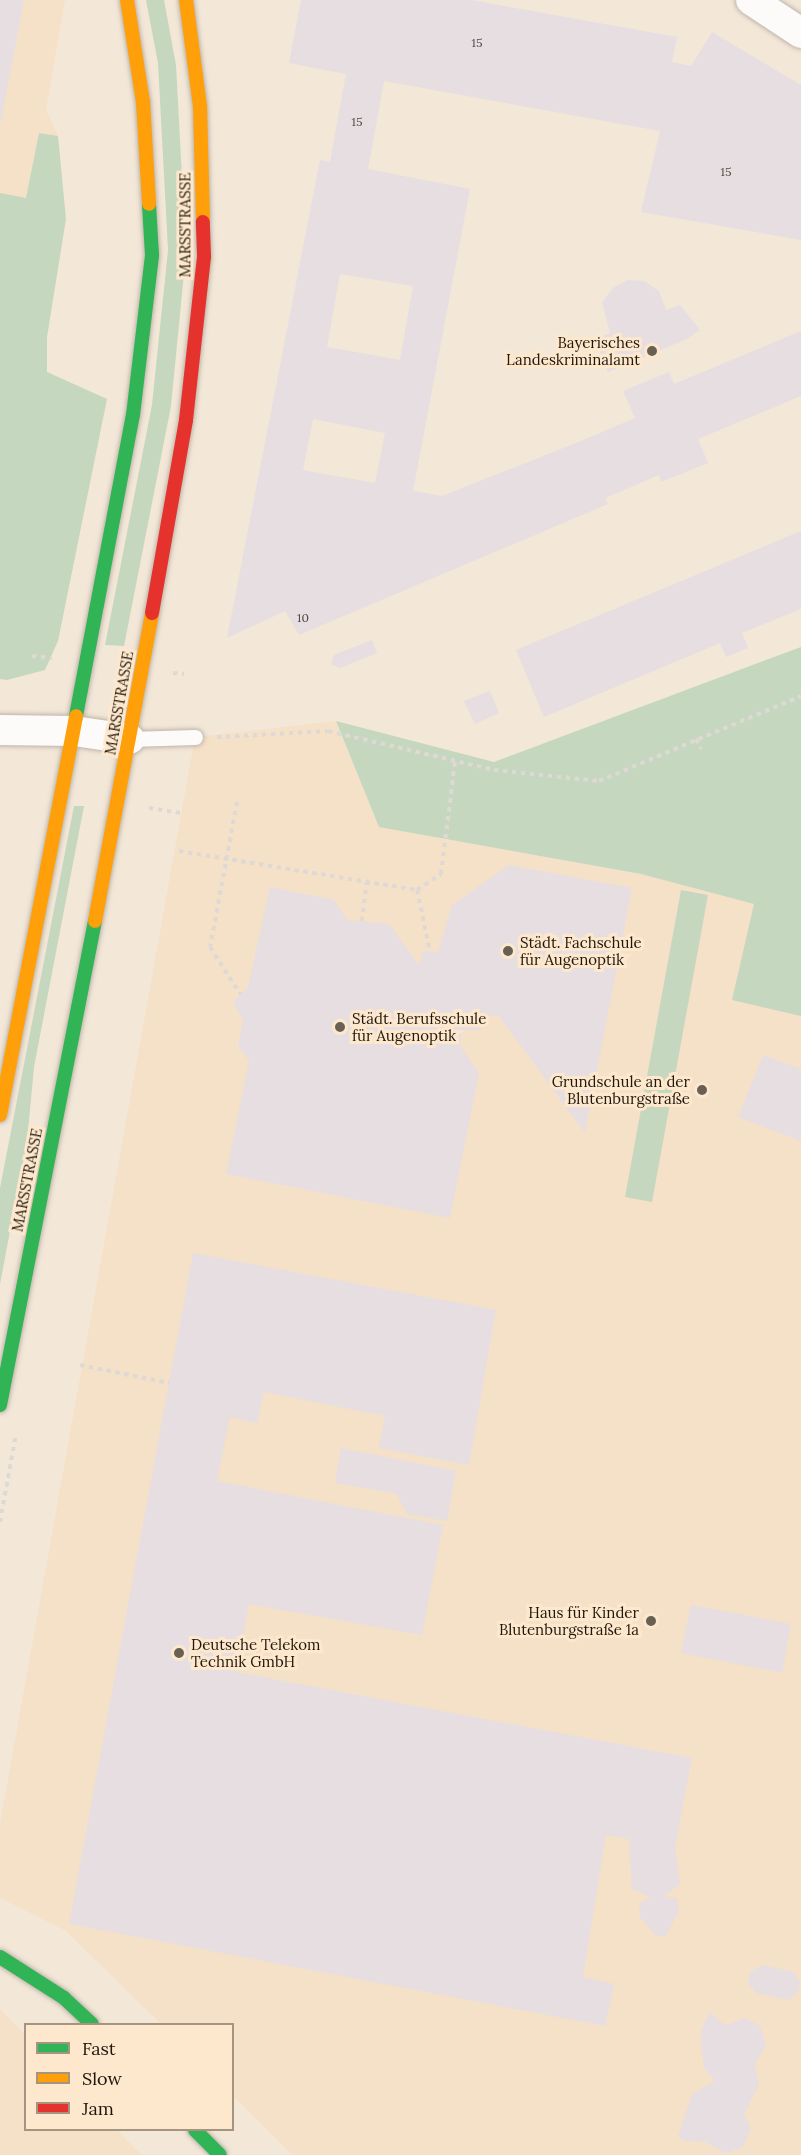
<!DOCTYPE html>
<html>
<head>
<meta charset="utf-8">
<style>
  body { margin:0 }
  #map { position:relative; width:801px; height:2155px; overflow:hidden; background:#f3e7d8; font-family:Lora,serif }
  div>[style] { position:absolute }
  .built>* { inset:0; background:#f5e0c8 }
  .green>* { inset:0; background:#c5d7be }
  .building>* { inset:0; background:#e6dee0 }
  .path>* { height:4px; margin-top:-2px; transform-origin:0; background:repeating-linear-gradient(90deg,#ded9d5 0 4.5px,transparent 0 9px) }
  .roads { filter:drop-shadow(0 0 2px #bfb6aa) drop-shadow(0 0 2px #bfb6aa) }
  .lane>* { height:15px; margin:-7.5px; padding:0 7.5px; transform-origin:7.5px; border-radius:7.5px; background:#fdfbf9 }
  .street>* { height:30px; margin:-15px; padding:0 15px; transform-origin:15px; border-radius:15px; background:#fdfbf9 }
  .fast>* { height:14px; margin:-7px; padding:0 7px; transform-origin:7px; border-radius:7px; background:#30b455 }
  .slow>* { height:14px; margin:-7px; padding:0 7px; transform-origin:7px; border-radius:7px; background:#ff9f0a }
  .jam>* { height:14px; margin:-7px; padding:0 7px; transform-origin:7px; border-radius:7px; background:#e5322d }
  .dots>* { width:16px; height:16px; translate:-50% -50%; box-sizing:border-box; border:3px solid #fee8cd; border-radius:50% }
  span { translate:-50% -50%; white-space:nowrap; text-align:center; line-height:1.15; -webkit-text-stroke:6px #fee8cd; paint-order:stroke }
  .number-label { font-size:12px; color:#514942 }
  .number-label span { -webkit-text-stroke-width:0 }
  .street-label { font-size:15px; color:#1f170d }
  .poi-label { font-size:15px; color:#1f170d }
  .right { translate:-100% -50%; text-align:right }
  .left { translate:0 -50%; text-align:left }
  .legend { position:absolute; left:24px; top:2023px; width:210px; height:108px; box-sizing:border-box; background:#fee8cd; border:2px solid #a59480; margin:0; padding:8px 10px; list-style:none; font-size:18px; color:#1f170d }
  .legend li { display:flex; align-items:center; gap:12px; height:30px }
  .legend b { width:30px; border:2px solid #a59480 }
</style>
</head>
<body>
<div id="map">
  <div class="built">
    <div style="clip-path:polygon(0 0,65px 0,46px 110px,58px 136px,39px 133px,26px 199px,0 193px)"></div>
    <div style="clip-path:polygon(336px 721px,379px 827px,641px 874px,801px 916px,801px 2155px,292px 2155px,233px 2096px,232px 2024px,161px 2024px,66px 1931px,0 1898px,0 1824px,195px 737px)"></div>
    <div style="clip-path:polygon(0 2009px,25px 2034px,26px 2130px,117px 2130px,142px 2155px,0 2155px)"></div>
  </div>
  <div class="green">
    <div style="clip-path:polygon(146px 0,164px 0,176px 65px,186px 253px,171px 406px,124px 646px,105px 645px,152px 405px,168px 250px,158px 63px)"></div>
    <div style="clip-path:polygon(39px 133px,58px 136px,66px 219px,47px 337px,47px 372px,107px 399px,58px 641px,45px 670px,7px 680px,0 679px,0 193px,26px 198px)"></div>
    <div style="clip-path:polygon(801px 647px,801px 1016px,732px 1000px,754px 904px,641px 874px,379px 827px,336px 721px,494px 762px)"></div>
    <div style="clip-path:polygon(74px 806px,84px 806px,34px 1067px,27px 1142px,0 1284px,0 1188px)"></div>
    <div style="clip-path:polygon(681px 890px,708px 895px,652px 1202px,625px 1197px)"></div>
  </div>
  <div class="building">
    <div style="clip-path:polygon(0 0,24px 0,1px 121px,0 121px)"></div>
    <div style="clip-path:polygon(evenodd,301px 0,471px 0,677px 37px,672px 62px,691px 66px,712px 32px,801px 85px,801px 240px,641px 212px,660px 131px,384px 81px,368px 169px,470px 189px,413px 491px,442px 496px,581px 441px,635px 418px,623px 391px,669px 372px,674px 384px,801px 331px,801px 396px,698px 439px,708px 463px,661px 482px,659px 475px,605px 498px,608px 504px,299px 635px,285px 611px,227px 638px,320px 160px,330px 162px,346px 74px,289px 63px,301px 0,340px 274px,413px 286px,400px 360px,327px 347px,340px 274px,301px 0,313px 419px,385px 433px,375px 483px,303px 470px,313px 419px)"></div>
    <div style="clip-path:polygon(628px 280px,644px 281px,659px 291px,666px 310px,680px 305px,700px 330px,687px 339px,608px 372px,595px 340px,610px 333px,602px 302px,613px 288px)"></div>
    <div style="clip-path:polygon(801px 531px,801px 609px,742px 633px,748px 648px,726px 657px,720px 643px,544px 717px,516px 650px)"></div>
    <div style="clip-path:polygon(372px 640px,377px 653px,340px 668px,331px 664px,334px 655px)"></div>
    <div style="clip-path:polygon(490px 691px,499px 713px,475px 724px,464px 701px)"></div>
    <div style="clip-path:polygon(509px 865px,632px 888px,585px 1133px,499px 1016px,482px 1015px,480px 1030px,462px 1030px,460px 1046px,479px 1073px,450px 1218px,226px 1174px,249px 1060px,238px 1047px,243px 1020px,233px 1002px,248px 987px,270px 887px,334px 900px,347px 920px,389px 924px,419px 965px,423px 951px,438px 952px,452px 905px)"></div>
    <div style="clip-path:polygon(763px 1055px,801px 1069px,801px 1141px,738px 1117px)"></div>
    <div style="clip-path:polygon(193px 1253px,496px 1310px,469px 1465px,379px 1448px,385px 1416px,264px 1392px,257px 1423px,230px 1417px,217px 1481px,443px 1525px,422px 1635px,249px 1604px,236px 1672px,692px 1758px,675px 1848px,680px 1884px,664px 1896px,677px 1899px,679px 1911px,665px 1937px,655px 1935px,640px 1917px,639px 1904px,651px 1897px,632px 1889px,629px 1839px,606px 1835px,583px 1977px,614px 1984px,605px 2026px,69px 1924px)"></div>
    <div style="clip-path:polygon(341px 1448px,456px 1471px,447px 1521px,407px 1514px,397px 1494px,335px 1483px)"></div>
    <div style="clip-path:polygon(691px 1605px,791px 1624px,782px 1673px,681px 1653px)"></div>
    <div style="clip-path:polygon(762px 1965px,794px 1972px,800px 1982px,798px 1992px,789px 2000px,756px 1993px,748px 1983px,750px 1972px)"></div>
    <div style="clip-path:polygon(709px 2012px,725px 2025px,745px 2018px,760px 2026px,766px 2045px,755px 2064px,759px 2085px,744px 2114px,751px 2129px,742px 2148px,725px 2153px,705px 2142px,683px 2141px,678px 2136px,692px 2094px,715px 2081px,704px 2068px,702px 2052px,701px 2032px)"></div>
  </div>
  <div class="path">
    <div style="left:32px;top:656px;width:20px;rotate:6deg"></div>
    <div style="left:173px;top:673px;width:11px;rotate:5deg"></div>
    <div style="left:217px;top:737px;width:111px;rotate:-3.1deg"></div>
    <div style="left:328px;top:731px;width:171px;rotate:13.2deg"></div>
    <div style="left:494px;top:770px;width:106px;rotate:6deg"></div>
    <div style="left:599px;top:781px;width:219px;rotate:-22.8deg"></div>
    <div style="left:696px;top:739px;width:11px;rotate:63deg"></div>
    <div style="left:237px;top:802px;width:147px;rotate:100.5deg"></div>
    <div style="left:210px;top:947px;width:56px;rotate:57.4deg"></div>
    <div style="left:149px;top:808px;width:36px;rotate:9deg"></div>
    <div style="left:179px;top:851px;width:241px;rotate:9.3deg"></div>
    <div style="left:417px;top:890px;width:62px;rotate:78deg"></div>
    <div style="left:417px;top:890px;width:29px;rotate:-34deg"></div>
    <div style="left:441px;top:874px;width:113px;rotate:-82.9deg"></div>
    <div style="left:362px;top:921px;width:38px;rotate:-83deg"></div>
    <div style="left:80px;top:1365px;width:91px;rotate:11.4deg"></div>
    <div style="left:0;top:1522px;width:89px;rotate:-79.7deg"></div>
  </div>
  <div class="roads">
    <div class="lane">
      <div style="left:129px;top:739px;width:66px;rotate:-1.7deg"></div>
    </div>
    <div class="street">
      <div style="left:751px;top:0;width:60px;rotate:33.4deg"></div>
      <div style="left:0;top:730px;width:74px;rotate:0.8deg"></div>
      <div style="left:74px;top:731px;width:56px;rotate:8.3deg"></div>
    </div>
    <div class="fast">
      <div style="left:76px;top:716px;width:306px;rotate:-79.3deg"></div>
      <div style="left:133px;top:415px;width:161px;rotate:-83.2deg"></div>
      <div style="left:152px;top:255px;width:51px;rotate:-93.4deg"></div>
      <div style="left:0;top:1405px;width:493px;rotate:-78.9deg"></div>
      <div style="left:0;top:1957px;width:76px;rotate:32.6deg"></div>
      <div style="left:64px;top:1998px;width:38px;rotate:43deg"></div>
      <div style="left:195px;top:2130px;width:35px;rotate:45deg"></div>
    </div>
    <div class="slow">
      <div style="left:127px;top:0;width:103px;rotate:81.1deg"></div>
      <div style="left:143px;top:102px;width:102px;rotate:86.6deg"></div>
      <div style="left:186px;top:0;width:107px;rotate:82.5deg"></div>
      <div style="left:200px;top:106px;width:116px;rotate:88.5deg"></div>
      <div style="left:95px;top:921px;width:313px;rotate:-79.5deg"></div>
      <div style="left:0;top:1115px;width:406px;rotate:-79.2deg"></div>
    </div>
    <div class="jam">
      <div style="left:152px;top:613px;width:196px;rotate:-80deg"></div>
      <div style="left:186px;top:420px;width:165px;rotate:-83.7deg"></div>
      <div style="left:204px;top:256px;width:34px;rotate:-92deg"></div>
    </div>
  </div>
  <div class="dots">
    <div style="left:652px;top:351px;background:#696054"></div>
    <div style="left:508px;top:951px;background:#696054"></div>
    <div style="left:340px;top:1027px;background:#696054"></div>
    <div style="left:702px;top:1090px;background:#696054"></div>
    <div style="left:651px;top:1621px;background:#696054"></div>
    <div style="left:179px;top:1653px;background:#696054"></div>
  </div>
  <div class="number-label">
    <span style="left:477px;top:43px">15</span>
    <span style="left:357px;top:122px">15</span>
    <span style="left:726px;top:172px">15</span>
    <span style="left:303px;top:618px">10</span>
  </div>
  <div class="street-label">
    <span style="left:185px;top:225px;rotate:-90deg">MARSSTRASSE</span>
    <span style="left:119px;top:703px;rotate:-80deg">MARSSTRASSE</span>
    <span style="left:27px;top:1180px;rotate:-79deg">MARSSTRASSE</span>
  </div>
  <div class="poi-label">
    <span class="right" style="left:640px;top:351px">Bayerisches<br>Landeskriminalamt</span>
    <span class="left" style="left:520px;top:951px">Städt. Fachschule<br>für Augenoptik</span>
    <span class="left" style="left:352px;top:1027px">Städt. Berufsschule<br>für Augenoptik</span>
    <span class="right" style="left:690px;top:1090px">Grundschule an der<br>Blutenburgstraße</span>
    <span class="right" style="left:639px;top:1621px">Haus für Kinder<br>Blutenburgstraße 1a</span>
    <span class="left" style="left:191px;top:1653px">Deutsche Telekom<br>Technik GmbH</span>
  </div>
  <ul class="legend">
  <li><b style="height:8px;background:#30b455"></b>Fast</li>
  <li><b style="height:8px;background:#ff9f0a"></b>Slow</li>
  <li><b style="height:8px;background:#e5322d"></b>Jam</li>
  </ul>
</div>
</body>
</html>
